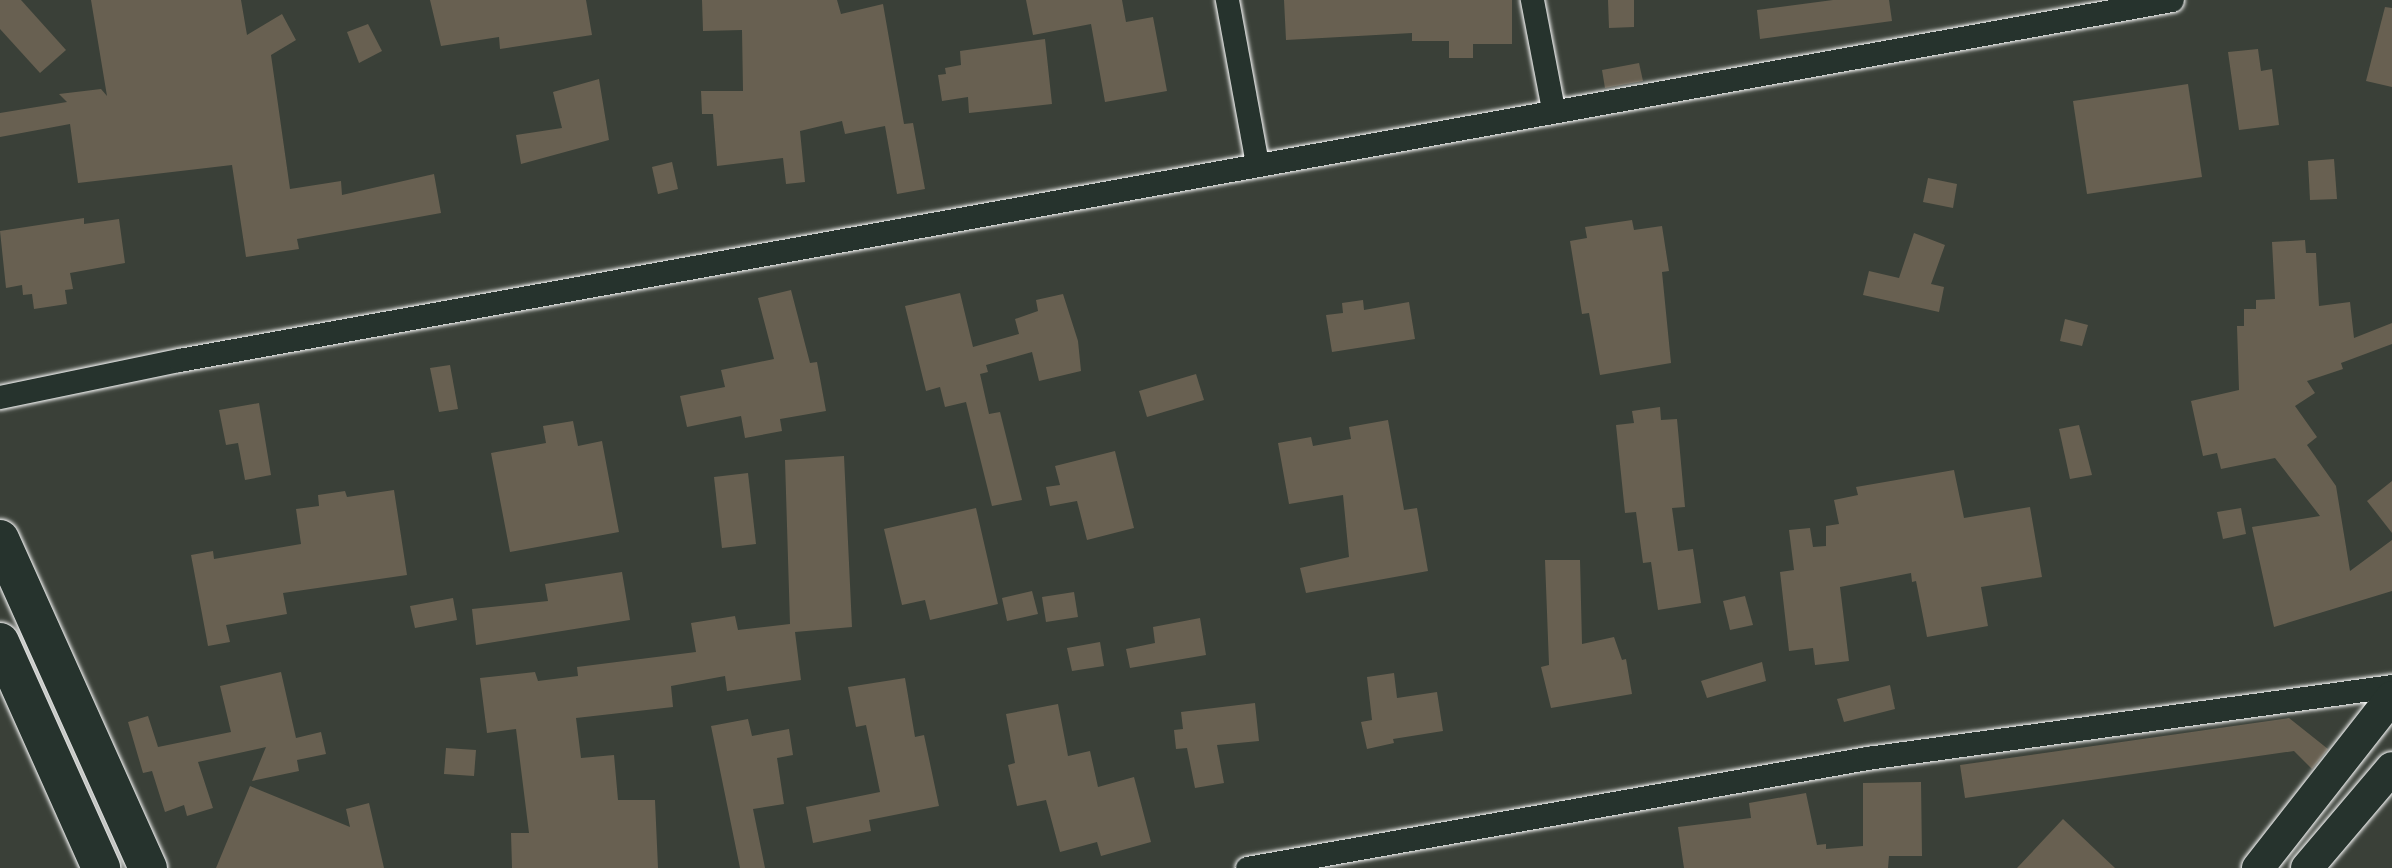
<!DOCTYPE html>
<html>
<head>
<meta charset="utf-8">
<style>
  body { margin:0 }
  #map { position:relative; width:2392px; height:868px; overflow:hidden; background:#3a4038; font-family:Kalam,sans-serif }
  div>[style] { position:absolute }
  .building>* { inset:0; background:#686051 }
  .roads { filter:drop-shadow(0 0 2px #fff) drop-shadow(0 0 2px #fff) }
  .street>* { height:23px; margin:-11.5px; padding:0 11.5px; transform-origin:11.5px; border-radius:11.5px; background:#26332d }
  .secondary>* { height:32px; margin:-16px; padding:0 16px; transform-origin:16px; border-radius:16px; background:#26332d }
  .highway>* { height:38px; margin:-19px; padding:0 19px; transform-origin:19px; border-radius:19px; background:#26332d }
  span { translate:-50% -50%; white-space:nowrap; text-align:center; line-height:1.15; -webkit-text-stroke:7px #26332d; paint-order:stroke }
</style>
</head>
<body>
<div id="map">
  <div class="building">
    <div style="clip-path:polygon(0 0,21px 0,66px 50px,40px 73px,0 29px)"></div>
    <div style="clip-path:polygon(91px 0,241px 0,247px 35px,282px 14px,296px 40px,271px 55px,290px 189px,341px 181px,342px 195px,434px 174px,441px 213px,297px 239px,299px 249px,246px 257px,232px 165px,78px 183px,70px 124px,0 137px,0 113px,67px 102px,59px 94px,101px 89px,107px 96px)"></div>
    <div style="clip-path:polygon(430px 0,586px 0,592px 35px,500px 49px,499px 37px,441px 46px)"></div>
    <div style="clip-path:polygon(702px 0,837px 0,841px 14px,883px 4px,904px 124px,913px 123px,925px 189px,897px 194px,885px 126px,845px 134px,842px 121px,800px 131px,805px 182px,786px 184px,783px 158px,717px 166px,713px 114px,702px 114px,701px 91px,743px 91px,742px 30px,703px 31px)"></div>
    <div style="clip-path:polygon(1026px 0,1122px 0,1126px 22px,1153px 17px,1167px 91px,1105px 102px,1091px 24px,1033px 35px)"></div>
    <div style="clip-path:polygon(1284px 0,1512px 0,1512px 44px,1473px 44px,1473px 58px,1449px 58px,1449px 41px,1412px 41px,1412px 33px,1286px 40px)"></div>
    <div style="clip-path:polygon(1608px 0,1634px 0,1634px 27px,1609px 28px)"></div>
    <div style="clip-path:polygon(1833px 0,1889px 0,1892px 21px,1760px 39px,1757px 10px)"></div>
    <div style="clip-path:polygon(2385px 7px,2392px 8px,2392px 87px,2366px 81px)"></div>
    <div style="clip-path:polygon(368px 24px,382px 51px,359px 63px,347px 32px)"></div>
    <div style="clip-path:polygon(1045px 39px,1052px 104px,969px 113px,968px 97px,942px 101px,938px 75px,946px 74px,945px 68px,961px 65px,960px 51px)"></div>
    <div style="clip-path:polygon(2258px 49px,2261px 71px,2272px 69px,2279px 125px,2239px 130px,2228px 52px)"></div>
    <div style="clip-path:polygon(1639px 63px,1643px 81px,1605px 88px,1602px 70px)"></div>
    <div style="clip-path:polygon(599px 79px,609px 140px,521px 164px,516px 135px,562px 128px,553px 92px)"></div>
    <div style="clip-path:polygon(2188px 84px,2202px 177px,2087px 194px,2073px 101px)"></div>
    <div style="clip-path:polygon(2334px 159px,2337px 199px,2310px 200px,2308px 161px)"></div>
    <div style="clip-path:polygon(672px 162px,678px 189px,658px 194px,652px 167px)"></div>
    <div style="clip-path:polygon(1928px 178px,1957px 184px,1953px 208px,1923px 202px)"></div>
    <div style="clip-path:polygon(84px 218px,84px 224px,119px 219px,125px 263px,70px 273px,73px 289px,65px 290px,67px 304px,34px 309px,32px 294px,23px 295px,22px 285px,6px 288px,0 231px)"></div>
    <div style="clip-path:polygon(1632px 220px,1634px 230px,1662px 226px,1669px 271px,1662px 272px,1671px 363px,1600px 375px,1589px 313px,1582px 314px,1570px 241px,1587px 238px,1585px 227px)"></div>
    <div style="clip-path:polygon(1914px 233px,1945px 245px,1931px 284px,1944px 287px,1939px 312px,1863px 295px,1869px 271px,1899px 278px)"></div>
    <div style="clip-path:polygon(2305px 240px,2306px 253px,2316px 253px,2319px 306px,2350px 302px,2354px 338px,2392px 323px,2392px 344px,2341px 363px,2343px 369px,2307px 381px,2315px 393px,2295px 406px,2317px 437px,2307px 445px,2336px 486px,2350px 571px,2392px 540px,2392px 591px,2274px 627px,2252px 527px,2320px 516px,2275px 458px,2221px 469px,2217px 453px,2203px 456px,2191px 401px,2239px 390px,2237px 326px,2244px 326px,2244px 309px,2256px 309px,2256px 300px,2275px 299px,2272px 242px)"></div>
    <div style="clip-path:polygon(791px 290px,810px 363px,817px 362px,826px 411px,780px 419px,782px 431px,745px 438px,741px 416px,687px 427px,680px 396px,725px 387px,721px 370px,774px 359px,758px 298px)"></div>
    <div style="clip-path:polygon(960px 293px,973px 347px,1019px 334px,1015px 319px,1038px 311px,1036px 300px,1063px 294px,1078px 341px,1081px 371px,1039px 381px,1032px 352px,986px 365px,988px 372px,980px 374px,989px 414px,1000px 412px,1022px 500px,992px 506px,966px 402px,945px 407px,940px 387px,926px 391px,905px 306px)"></div>
    <div style="clip-path:polygon(1363px 300px,1364px 310px,1409px 302px,1415px 339px,1332px 352px,1326px 315px,1343px 313px,1342px 303px)"></div>
    <div style="clip-path:polygon(2065px 319px,2088px 325px,2082px 346px,2060px 341px)"></div>
    <div style="clip-path:polygon(450px 365px,458px 409px,439px 412px,430px 368px)"></div>
    <div style="clip-path:polygon(1196px 374px,1204px 400px,1147px 417px,1139px 391px)"></div>
    <div style="clip-path:polygon(259px 403px,271px 475px,245px 480px,238px 443px,226px 445px,219px 410px)"></div>
    <div style="clip-path:polygon(1660px 407px,1661px 420px,1677px 419px,1685px 507px,1672px 508px,1678px 551px,1693px 549px,1701px 603px,1658px 610px,1651px 562px,1643px 563px,1636px 512px,1625px 513px,1616px 425px,1634px 423px,1632px 411px)"></div>
    <div style="clip-path:polygon(1388px 420px,1404px 510px,1417px 508px,1428px 571px,1306px 593px,1300px 568px,1349px 557px,1343px 495px,1289px 504px,1278px 443px,1311px 437px,1313px 446px,1351px 439px,1349px 427px)"></div>
    <div style="clip-path:polygon(573px 421px,578px 446px,602px 441px,619px 532px,510px 552px,491px 453px,546px 443px,543px 426px)"></div>
    <div style="clip-path:polygon(2079px 425px,2092px 475px,2070px 479px,2059px 429px)"></div>
    <div style="clip-path:polygon(1115px 451px,1134px 528px,1087px 540px,1077px 501px,1050px 506px,1046px 487px,1060px 485px,1055px 466px)"></div>
    <div style="clip-path:polygon(844px 456px,852px 627px,795px 632px,801px 680px,727px 691px,725px 676px,671px 686px,673px 707px,576px 718px,581px 758px,614px 755px,618px 800px,655px 800px,658px 868px,512px 868px,511px 833px,529px 833px,516px 729px,487px 733px,480px 678px,535px 672px,538px 681px,578px 676px,577px 667px,696px 652px,691px 623px,735px 616px,738px 630px,790px 624px,785px 460px)"></div>
    <div style="clip-path:polygon(1954px 470px,1964px 518px,2030px 507px,2042px 577px,1981px 587px,1988px 626px,1927px 637px,1916px 581px,1912px 582px,1911px 573px,1840px 587px,1849px 661px,1815px 665px,1813px 648px,1789px 651px,1780px 572px,1794px 570px,1789px 530px,1810px 528px,1813px 547px,1826px 546px,1826px 526px,1839px 524px,1834px 500px,1858px 495px,1856px 487px)"></div>
    <div style="clip-path:polygon(748px 473px,756px 544px,722px 548px,714px 477px)"></div>
    <div style="clip-path:polygon(2392px 481px,2392px 533px,2367px 501px)"></div>
    <div style="clip-path:polygon(394px 490px,407px 575px,283px 593px,287px 614px,226px 625px,230px 642px,208px 646px,191px 555px,213px 551px,214px 559px,301px 544px,296px 509px,319px 506px,318px 495px,345px 491px,347px 497px)"></div>
    <div style="clip-path:polygon(976px 508px,998px 604px,930px 620px,925px 600px,902px 605px,884px 529px)"></div>
    <div style="clip-path:polygon(2241px 508px,2246px 534px,2223px 539px,2217px 512px)"></div>
    <div style="clip-path:polygon(1545px 560px,1580px 560px,1582px 644px,1614px 637px,1622px 660px,1626px 659px,1632px 694px,1551px 708px,1541px 667px,1549px 665px)"></div>
    <div style="clip-path:polygon(622px 572px,630px 620px,476px 645px,472px 609px,548px 601px,545px 584px)"></div>
    <div style="clip-path:polygon(1032px 591px,1038px 614px,1007px 621px,1002px 598px)"></div>
    <div style="clip-path:polygon(1074px 592px,1078px 617px,1046px 622px,1042px 597px)"></div>
    <div style="clip-path:polygon(1745px 596px,1753px 625px,1730px 630px,1723px 601px)"></div>
    <div style="clip-path:polygon(453px 598px,457px 620px,415px 628px,410px 606px)"></div>
    <div style="clip-path:polygon(1200px 618px,1206px 655px,1130px 668px,1126px 649px,1155px 643px,1153px 627px)"></div>
    <div style="clip-path:polygon(1100px 642px,1104px 666px,1072px 671px,1067px 648px)"></div>
    <div style="clip-path:polygon(1762px 662px,1766px 681px,1707px 698px,1701px 681px)"></div>
    <div style="clip-path:polygon(281px 672px,296px 738px,321px 732px,326px 754px,297px 760px,299px 771px,252px 781px,266px 747px,198px 762px,213px 808px,187px 816px,184px 805px,165px 812px,152px 771px,143px 773px,128px 722px,148px 716px,158px 747px,231px 732px,220px 686px)"></div>
    <div style="clip-path:polygon(1394px 673px,1397px 698px,1437px 692px,1443px 731px,1393px 739px,1394px 743px,1367px 749px,1361px 722px,1372px 720px,1367px 677px)"></div>
    <div style="clip-path:polygon(905px 678px,915px 737px,924px 735px,939px 806px,869px 820px,871px 831px,813px 843px,806px 807px,880px 792px,866px 725px,856px 727px,848px 687px)"></div>
    <div style="clip-path:polygon(1890px 685px,1895px 709px,1844px 722px,1837px 699px)"></div>
    <div style="clip-path:polygon(1255px 703px,1259px 741px,1217px 745px,1224px 783px,1195px 788px,1187px 748px,1176px 749px,1174px 730px,1183px 729px,1181px 712px)"></div>
    <div style="clip-path:polygon(1058px 704px,1068px 756px,1090px 751px,1098px 787px,1134px 777px,1151px 842px,1101px 856px,1097px 842px,1060px 852px,1046px 800px,1017px 806px,1008px 765px,1015px 763px,1006px 714px)"></div>
    <div style="clip-path:polygon(2289px 718px,2328px 749px,2312px 769px,2294px 751px,1965px 798px,1960px 765px)"></div>
    <div style="clip-path:polygon(748px 719px,752px 736px,789px 729px,793px 755px,777px 758px,784px 804px,753px 809px,765px 868px,740px 868px,711px 726px)"></div>
    <div style="clip-path:polygon(446px 748px,476px 750px,474px 776px,444px 774px)"></div>
    <div style="clip-path:polygon(1921px 782px,1922px 856px,1889px 856px,1888px 868px,1684px 868px,1678px 827px,1751px 818px,1749px 803px,1806px 793px,1817px 845px,1826px 844px,1826px 849px,1863px 846px,1863px 783px)"></div>
    <div style="clip-path:polygon(250px 786px,350px 827px,346px 809px,369px 803px,384px 868px,216px 868px)"></div>
    <div style="clip-path:polygon(2063px 819px,2115px 868px,2017px 868px)"></div>
  </div>
  <div class="roads">
    <div class="street">
      <div style="left:1227px;top:0;width:166px;rotate:79.6deg"></div>
      <div style="left:1532px;top:0;width:111px;rotate:79.1deg"></div>
      <div style="left:0;top:397px;width:183px;rotate:-11.7deg"></div>
      <div style="left:179px;top:360px;width:2025px;rotate:-10.24deg"></div>
      <div style="left:1247px;top:868px;width:630px;rotate:-10.06deg"></div>
      <div style="left:1867px;top:758px;width:530px;rotate:-7.81deg"></div>
    </div>
    <div class="secondary">
      <div style="left:2258px;top:868px;width:217px;rotate:-51.9deg"></div>
      <div style="left:2307px;top:868px;width:131px;rotate:-49.6deg"></div>
    </div>
    <div class="highway">
      <div style="left:0;top:539px;width:361px;rotate:65.8deg"></div>
      <div style="left:0;top:642px;width:248px;rotate:65.9deg"></div>
    </div>
  </div>
</div>
</body>
</html>
